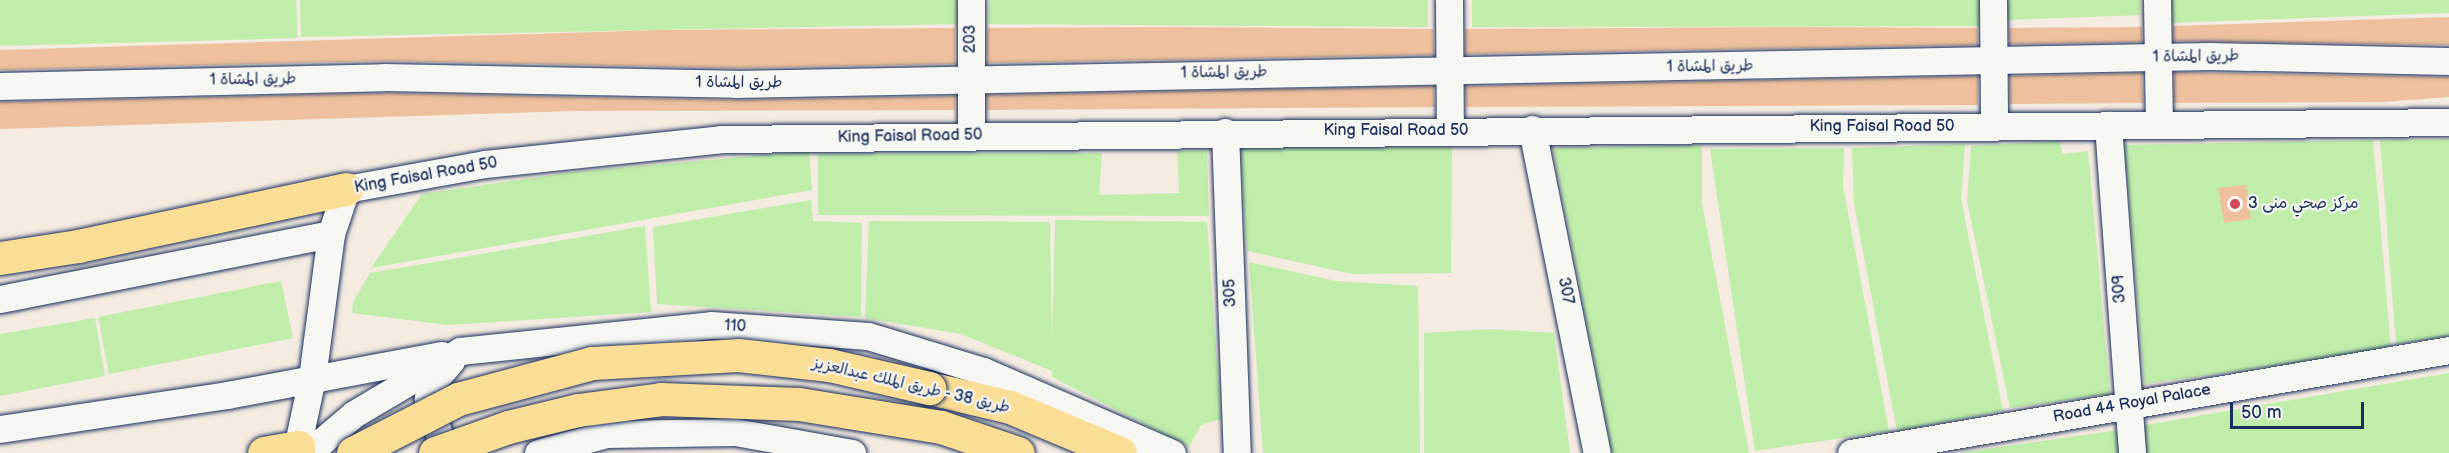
<!DOCTYPE html>
<html>
<head>
<meta charset="utf-8">
<style>
  body { margin:0 }
  #map { position:relative; width:2449px; height:453px; overflow:hidden; background:#f4ebe1; font-family:"Balsamiq Sans","Playpen Sans Arabic",sans-serif }
  div>[style] { position:absolute }
  .green>* { inset:0; background:#c1edaa }
  .building>* { inset:0; background:#eec09d }
  .roads { filter:drop-shadow(0 0 2px #1b2f5e) drop-shadow(0 0 2px #1b2f5e) }
  .minor>* { height:27px; margin:-13.5px; padding:0 13.5px; transform-origin:13.5px; border-radius:13.5px; background:#f6f6f2 }
  .major>* { height:33px; margin:-16.5px; padding:0 16.5px; transform-origin:16.5px; border-radius:16.5px; background:#fbde96 }
  .bridges { filter:drop-shadow(0 0 2px #1b2f5e) drop-shadow(0 0 2px #1b2f5e) }
  .major-bridge>* { height:33px; margin:-16.5px; padding:0 16.5px; transform-origin:16.5px; border-radius:16.5px; background:#fbde96 }
  .dots>* { width:16px; height:16px; translate:-50% -50%; box-sizing:border-box; border:3px solid #f6f6f2; border-radius:50% }
  span { translate:-50% -50%; white-space:nowrap; text-align:center; line-height:1.15; -webkit-text-stroke:4.5px #f6f6f2; paint-order:stroke }
  .street-label { font-size:16px; color:#1b2f5e }
  .poi-label { font-size:16px; color:#1b2f5e }
  .left { translate:0 -50%; text-align:left }
  .scale { position:absolute; left:2230px; top:402px; width:134px; height:27px; box-sizing:border-box; border:3px solid #1b2f5e; border-top:0; padding-left:8px; font-size:18px; line-height:21px; white-space:nowrap; color:#1b2f5e; -webkit-text-stroke:4px #f6f6f2; paint-order:stroke }
</style>
</head>
<body>
<div id="map">
  <div class="green">
    <div style="clip-path:polygon(0 0,296px 0,298px 38px,0 46px)"></div>
    <div style="clip-path:polygon(300px 0,960px 0,960px 24px,301px 37px)"></div>
    <div style="clip-path:polygon(989px 0,1428px 0,1428px 27px,988px 24px)"></div>
    <div style="clip-path:polygon(1472px 0,1988px 0,1987px 26px,1472px 27px)"></div>
    <div style="clip-path:polygon(2007px 0,2141px 0,2140px 15px,2008px 20px)"></div>
    <div style="clip-path:polygon(2167px 0,2449px 0,2449px 13px,2167px 23px)"></div>
    <div style="clip-path:polygon(2449px 139px,2449px 336px,2396px 344px,2380px 140px)"></div>
    <div style="clip-path:polygon(2373px 140px,2391px 349px,2145px 384px,2124px 145px)"></div>
    <div style="clip-path:polygon(2060px 141px,2062px 154px,2088px 151px,2110px 394px,2010px 408px,1967px 201px,1971px 146px)"></div>
    <div style="clip-path:polygon(1965px 144px,1961px 199px,2003px 411px,1897px 431px,1854px 204px,1852px 148px)"></div>
    <div style="clip-path:polygon(1240px 145px,1452px 147px,1451px 273px,1352px 274px,1247px 251px)"></div>
    <div style="clip-path:polygon(1702px 145px,1702px 203px,1749px 453px,1612px 453px,1553px 148px)"></div>
    <div style="clip-path:polygon(1844px 148px,1843px 186px,1889px 431px,1755px 451px,1710px 149px)"></div>
    <div style="clip-path:polygon(1207px 150px,1209px 216px,818px 215px,818px 154px,1102px 153px,1099px 195px,1179px 193px,1177px 151px)"></div>
    <div style="clip-path:polygon(809px 151px,812px 190px,371px 268px,422px 194px,573px 172px)"></div>
    <div style="clip-path:polygon(811px 200px,813px 221px,862px 223px,861px 317px,657px 304px,653px 227px)"></div>
    <div style="clip-path:polygon(1055px 220px,1207px 222px,1221px 419px,1201px 425px,1189px 447px,1052px 377px,1052px 371px,961px 334px,865px 318px,869px 221px,1050px 222px,1052px 341px)"></div>
    <div style="clip-path:polygon(645px 226px,651px 312px,448px 325px,352px 313px,353px 302px,370px 273px)"></div>
    <div style="clip-path:polygon(1249px 262px,1336px 281px,1418px 286px,1420px 453px,1263px 453px)"></div>
    <div style="clip-path:polygon(281px 281px,293px 338px,109px 374px,98px 317px)"></div>
    <div style="clip-path:polygon(95px 318px,105px 376px,0 396px,0 334px)"></div>
    <div style="clip-path:polygon(1489px 329px,1554px 333px,1570px 453px,1424px 453px,1424px 333px)"></div>
    <div style="clip-path:polygon(2449px 373px,2449px 453px,1958px 453px,2105px 432px)"></div>
  </div>
  <div class="building">
    <div style="clip-path:polygon(2449px 17px,2449px 45px,2173px 41px,2173px 26px)"></div>
    <div style="clip-path:polygon(1164px 27px,1433px 29px,1434px 55px,987px 63px,987px 28px)"></div>
    <div style="clip-path:polygon(1783px 27px,1977px 28px,1978px 45px,1465px 54px,1465px 29px)"></div>
    <div style="clip-path:polygon(2142px 27px,2142px 42px,2009px 44px,2009px 28px)"></div>
    <div style="clip-path:polygon(955px 28px,955px 64px,735px 68px,384px 61px,0 70px,0 50px,661px 30px)"></div>
    <div style="clip-path:polygon(2174px 72px,2449px 77px,2449px 97px,2383px 102px,2174px 103px)"></div>
    <div style="clip-path:polygon(2142px 73px,2143px 103px,2010px 104px,2009px 76px)"></div>
    <div style="clip-path:polygon(1978px 76px,1978px 105px,1466px 107px,1465px 86px)"></div>
    <div style="clip-path:polygon(1434px 86px,1434px 107px,987px 110px,987px 95px)"></div>
    <div style="clip-path:polygon(384px 93px,735px 100px,955px 96px,955px 110px,575px 111px,0 129px,0 102px)"></div>
    <div style="clip-path:polygon(2246px 185px,2251px 219px,2224px 223px,2218px 188px)"></div>
  </div>
  <div class="roads">
    <div class="minor">
      <div style="left:971px;top:0;width:136px;rotate:90deg"></div>
      <div style="left:1449px;top:0;width:130px;rotate:89.6deg"></div>
      <div style="left:1993px;top:0;width:126px;rotate:89.5deg"></div>
      <div style="left:2157px;top:0;width:124px;rotate:89.1deg"></div>
      <div style="left:0;top:86px;width:384px;rotate:-1.3deg"></div>
      <div style="left:384px;top:77px;width:351px;rotate:1.1deg"></div>
      <div style="left:735px;top:84px;width:1475px;rotate:-1.09deg"></div>
      <div style="left:2210px;top:56px;width:239px;rotate:1.2deg"></div>
      <div style="left:2108px;top:125px;width:329px;rotate:85.8deg"></div>
      <div style="left:1532px;top:129px;width:330px;rotate:78.7deg"></div>
      <div style="left:1225px;top:132px;width:321px;rotate:87.9deg"></div>
      <div style="left:0;top:299px;width:337px;rotate:-11.1deg"></div>
      <div style="left:451px;top:361px;width:23px;rotate:131deg"></div>
      <div style="left:436px;top:378px;width:22px;rotate:112deg"></div>
      <div style="left:428px;top:398px;width:42px;rotate:73.3deg"></div>
      <div style="left:440px;top:438px;width:23px;rotate:41deg"></div>
      <div style="left:0;top:429px;width:230px;rotate:-8.5deg"></div>
      <div style="left:227px;top:395px;width:218px;rotate:-10.6deg"></div>
      <div style="left:296px;top:453px;width:77px;rotate:-78deg"></div>
      <div style="left:312px;top:378px;width:145px;rotate:-82.5deg"></div>
      <div style="left:331px;top:234px;width:47px;rotate:-71.6deg"></div>
      <div style="left:346px;top:189px;width:141px;rotate:-10.2deg"></div>
      <div style="left:485px;top:164px;width:237px;rotate:-6deg"></div>
      <div style="left:721px;top:139px;width:1728px;rotate:-0.56deg"></div>
      <div style="left:308px;top:453px;width:60px;rotate:-40.3deg"></div>
      <div style="left:354px;top:414px;width:123px;rotate:-30.7deg"></div>
      <div style="left:460px;top:351px;width:252px;rotate:-5.9deg"></div>
      <div style="left:711px;top:325px;width:157px;rotate:4deg"></div>
      <div style="left:868px;top:336px;width:120px;rotate:16.9deg"></div>
      <div style="left:983px;top:371px;width:206px;rotate:23.5deg"></div>
      <div style="left:538px;top:453px;width:71px;rotate:-15.6deg"></div>
      <div style="left:606px;top:434px;width:129px;rotate:-0.9deg"></div>
      <div style="left:735px;top:432px;width:119px;rotate:10.2deg"></div>
      <div style="left:1851px;top:453px;width:607px;rotate:-9.77deg"></div>
    </div>
    <div class="major">
      <div style="left:0;top:258px;width:79px;rotate:-8.7deg"></div>
      <div style="left:78px;top:246px;width:274px;rotate:-12deg"></div>
      <div style="left:929px;top:388px;width:83px;rotate:13.2deg"></div>
      <div style="left:1010px;top:407px;width:119px;rotate:22.7deg"></div>
      <div style="left:264px;top:453px;width:35px;rotate:-10deg"></div>
    </div>
  </div>
  <div class="bridges">
    <div class="major-bridge">
      <div style="left:353px;top:453px;width:118px;rotate:-27.2deg"></div>
      <div style="left:458px;top:399px;width:139px;rotate:-15deg"></div>
      <div style="left:592px;top:363px;width:146px;rotate:-3.1deg"></div>
      <div style="left:738px;top:355px;width:92px;rotate:6.3deg"></div>
      <div style="left:829px;top:365px;width:103px;rotate:13deg"></div>
      <div style="left:435px;top:453px;width:77px;rotate:-19.6deg"></div>
      <div style="left:508px;top:427px;width:72px;rotate:-13.7deg"></div>
      <div style="left:578px;top:410px;width:84px;rotate:-7.5deg"></div>
      <div style="left:661px;top:399px;width:138px;rotate:2.1deg"></div>
      <div style="left:799px;top:404px;width:144px;rotate:9.2deg"></div>
      <div style="left:941px;top:427px;width:81px;rotate:18.7deg"></div>
    </div>
  </div>
  <div class="dots">
    <div style="left:2235px;top:204px;background:#d1495b"></div>
  </div>
  <div class="street-label">
    <span style="left:971px;top:39px;rotate:-90deg">203</span>
    <span style="left:2196px;top:57px;rotate:-1deg">طريق المشاة 1</span>
    <span style="left:1710px;top:67px;rotate:-1deg">طريق المشاة 1</span>
    <span style="left:1224px;top:73px;rotate:-1deg">طريق المشاة 1</span>
    <span style="left:253px;top:80px;rotate:-1deg">طريق المشاة 1</span>
    <span style="left:739px;top:83px">طريق المشاة 1</span>
    <span style="left:1882px;top:127px">King Faisal Road 50</span>
    <span style="left:1396px;top:131px">King Faisal Road 50</span>
    <span style="left:910px;top:137px;rotate:-1deg">King Faisal Road 50</span>
    <span style="left:426px;top:176px;rotate:-10deg">King Faisal Road 50</span>
    <span style="left:2120px;top:289px;rotate:-94deg">309</span>
    <span style="left:1565px;top:291px;rotate:79deg">307</span>
    <span style="left:1231px;top:293px;rotate:-92deg">305</span>
    <span style="left:735px;top:327px;rotate:4deg">110</span>
    <span style="left:911px;top:386px;rotate:13deg">طريق 38 - طريق الملك عبدالعزيز</span>
    <span style="left:2132px;top:404px;rotate:-10deg">Road 44 Royal Palace</span>
  </div>
  <div class="poi-label">
    <span class="left" style="left:2248px;top:204px">مركز صحي منى 3</span>
  </div>
  <div class="scale">50 m</div>
</div>
</body>
</html>
